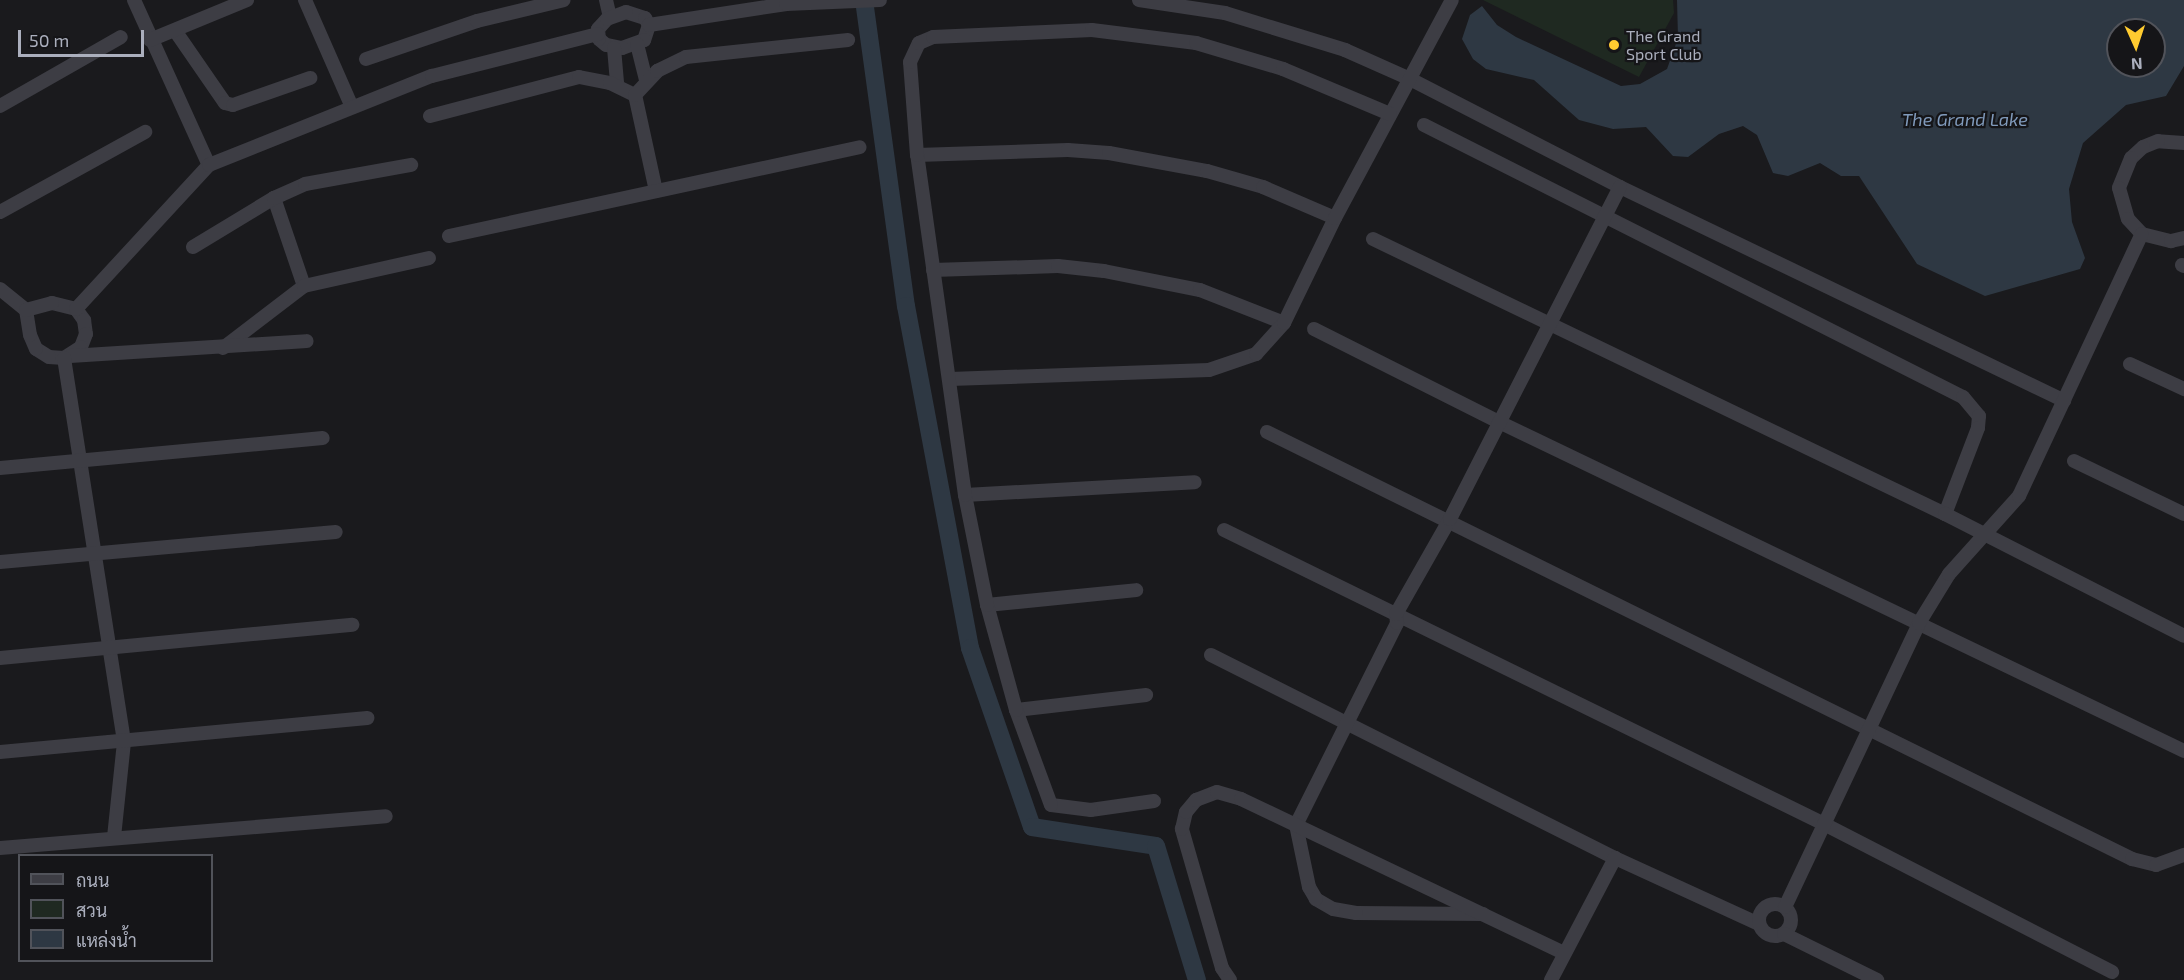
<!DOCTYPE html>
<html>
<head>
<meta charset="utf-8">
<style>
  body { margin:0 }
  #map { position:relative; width:2184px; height:980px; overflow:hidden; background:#1a1a1d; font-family:"Exo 2",Sarabun,sans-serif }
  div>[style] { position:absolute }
  .green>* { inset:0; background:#1f2921 }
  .water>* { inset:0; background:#2e3843 }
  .canal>* { height:18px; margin:-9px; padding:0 9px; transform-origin:9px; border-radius:9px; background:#2e3843 }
  .minor>* { height:14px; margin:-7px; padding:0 7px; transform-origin:7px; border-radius:7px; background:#3d3d44 }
  .minor>.ring { margin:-7px; padding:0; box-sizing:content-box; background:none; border:14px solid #3d3d44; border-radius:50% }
  .dots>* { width:16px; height:16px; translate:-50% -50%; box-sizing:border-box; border:3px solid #151518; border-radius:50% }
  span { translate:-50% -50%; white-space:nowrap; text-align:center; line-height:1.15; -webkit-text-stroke:4.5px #151518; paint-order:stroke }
  .poi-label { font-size:16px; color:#abafbd }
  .left { translate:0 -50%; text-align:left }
  .water-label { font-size:18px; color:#809abb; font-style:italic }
  .legend { position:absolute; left:18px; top:854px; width:195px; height:108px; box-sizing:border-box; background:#151518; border:2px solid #51535a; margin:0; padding:8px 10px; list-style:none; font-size:18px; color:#abafbd }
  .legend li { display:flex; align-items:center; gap:12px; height:30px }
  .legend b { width:30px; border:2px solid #51535a }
  .north { position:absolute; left:2106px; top:18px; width:60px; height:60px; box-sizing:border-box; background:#151518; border:2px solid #51535a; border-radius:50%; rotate:177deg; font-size:16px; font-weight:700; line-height:24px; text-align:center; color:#abafbd }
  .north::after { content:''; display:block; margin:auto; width:21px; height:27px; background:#ffcb30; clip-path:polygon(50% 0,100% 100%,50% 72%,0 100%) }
  .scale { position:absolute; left:18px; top:30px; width:126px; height:27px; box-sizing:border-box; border:3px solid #abafbd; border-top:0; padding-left:8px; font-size:18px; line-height:21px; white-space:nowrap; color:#abafbd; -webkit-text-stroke:4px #151518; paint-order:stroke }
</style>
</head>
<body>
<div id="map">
  <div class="green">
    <div style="clip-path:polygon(1483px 0,1673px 0,1674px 13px,1639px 77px)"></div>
  </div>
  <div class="water">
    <div style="clip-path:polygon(evenodd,1677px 0,2184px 0,2184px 66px,2166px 96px,2126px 105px,2083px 143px,2069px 189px,2072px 222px,2085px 258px,2080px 269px,1985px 296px,1917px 264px,1859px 176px,1841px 176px,1820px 163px,1788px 176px,1773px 173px,1757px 135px,1743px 126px,1719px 134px,1688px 157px,1673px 156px,1646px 127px,1613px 129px,1579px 120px,1534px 80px,1486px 69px,1473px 59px,1462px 39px,1470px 15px,1482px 6px,1497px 25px,1516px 37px,1621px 86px,1640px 84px,1667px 69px,1678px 38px,1677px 0,2118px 30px,2154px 30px,2154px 66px,2118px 66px,2118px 30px)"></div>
  </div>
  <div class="canal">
    <div style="left:864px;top:0;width:309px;rotate:82.2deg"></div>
    <div style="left:906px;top:306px;width:348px;rotate:79.4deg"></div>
    <div style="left:970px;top:648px;width:189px;rotate:70.9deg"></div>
    <div style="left:1032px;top:827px;width:125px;rotate:8.7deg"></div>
    <div style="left:1156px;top:846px;width:140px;rotate:73deg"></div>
  </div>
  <div class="minor">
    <div style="left:134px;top:0;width:181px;rotate:65.6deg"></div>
    <div style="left:305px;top:0;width:117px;rotate:66.3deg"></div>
    <div style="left:606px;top:0;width:17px;rotate:77deg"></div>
    <div style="left:1139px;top:0;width:87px;rotate:8.6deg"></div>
    <div style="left:1225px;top:13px;width:126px;rotate:17.1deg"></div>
    <div style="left:1345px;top:50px;width:71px;rotate:24deg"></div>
    <div style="left:1410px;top:79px;width:236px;rotate:27.2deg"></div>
    <div style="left:1620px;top:187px;width:493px;rotate:25.7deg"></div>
    <div style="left:626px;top:12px;width:20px;rotate:18deg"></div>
    <div style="left:645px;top:18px;width:8px;rotate:60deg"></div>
    <div style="left:649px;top:25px;width:16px;rotate:108deg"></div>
    <div style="left:644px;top:40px;width:23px;rotate:160deg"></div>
    <div style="left:622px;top:48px;width:16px;rotate:-169deg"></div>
    <div style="left:606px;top:45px;width:9px;rotate:-139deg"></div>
    <div style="left:599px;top:39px;width:10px;rotate:-96deg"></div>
    <div style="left:598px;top:29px;width:13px;rotate:-48deg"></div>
    <div style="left:607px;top:19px;width:20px;rotate:-20deg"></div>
    <div style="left:649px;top:25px;width:139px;rotate:-8.7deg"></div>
    <div style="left:786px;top:4px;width:94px;rotate:-2.4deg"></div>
    <div style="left:176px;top:32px;width:86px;rotate:55.4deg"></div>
    <div style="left:225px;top:103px;width:8px;rotate:14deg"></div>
    <div style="left:233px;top:105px;width:82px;rotate:-19.3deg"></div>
    <div style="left:150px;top:40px;width:105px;rotate:-22.4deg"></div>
    <div style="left:637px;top:44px;width:36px;rotate:76deg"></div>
    <div style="left:614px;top:48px;width:38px;rotate:85deg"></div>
    <div style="left:366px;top:59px;width:117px;rotate:-18.9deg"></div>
    <div style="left:477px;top:21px;width:89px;rotate:-13.6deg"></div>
    <div style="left:0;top:106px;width:139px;rotate:-29.7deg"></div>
    <div style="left:430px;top:116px;width:154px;rotate:-14.7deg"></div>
    <div style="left:579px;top:77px;width:32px;rotate:11deg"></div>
    <div style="left:610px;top:83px;width:28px;rotate:26deg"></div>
    <div style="left:1424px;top:125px;width:604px;rotate:26.78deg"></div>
    <div style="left:1963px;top:397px;width:25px;rotate:50deg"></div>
    <div style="left:1979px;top:416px;width:12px;rotate:95deg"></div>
    <div style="left:1978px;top:428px;width:92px;rotate:111deg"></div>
    <div style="left:2184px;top:143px;width:26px;rotate:-176deg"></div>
    <div style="left:2158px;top:141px;width:16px;rotate:158deg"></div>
    <div style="left:2143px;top:147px;width:16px;rotate:137deg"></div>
    <div style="left:2131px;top:158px;width:32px;rotate:112deg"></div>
    <div style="left:2119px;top:188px;width:32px;rotate:74deg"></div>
    <div style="left:2128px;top:219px;width:21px;rotate:47deg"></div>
    <div style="left:2142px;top:234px;width:30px;rotate:14deg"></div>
    <div style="left:2171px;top:241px;width:13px;rotate:-13deg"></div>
    <div style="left:917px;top:155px;width:151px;rotate:-1.9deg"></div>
    <div style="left:1068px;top:150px;width:41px;rotate:4.2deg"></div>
    <div style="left:1109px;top:153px;width:100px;rotate:10.4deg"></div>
    <div style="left:1207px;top:171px;width:58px;rotate:15.9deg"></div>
    <div style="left:1263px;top:187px;width:78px;rotate:23.3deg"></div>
    <div style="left:656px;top:191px;width:98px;rotate:-102.3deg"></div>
    <div style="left:635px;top:95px;width:33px;rotate:-47deg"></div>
    <div style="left:657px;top:71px;width:32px;rotate:-26deg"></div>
    <div style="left:686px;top:57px;width:163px;rotate:-6deg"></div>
    <div style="left:274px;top:198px;width:93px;rotate:71.2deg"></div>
    <div style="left:0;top:212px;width:166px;rotate:-28.9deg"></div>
    <div style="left:449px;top:236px;width:420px;rotate:-12.2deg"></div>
    <div style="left:1373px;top:239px;width:635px;rotate:25.68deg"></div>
    <div style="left:1945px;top:514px;width:268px;rotate:27deg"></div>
    <div style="left:193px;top:247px;width:95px;rotate:-31.2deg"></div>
    <div style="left:274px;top:198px;width:34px;rotate:-24deg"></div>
    <div style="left:305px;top:184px;width:108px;rotate:-10.2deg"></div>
    <div style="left:2182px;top:265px;width:2px;rotate:27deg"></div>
    <div style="left:933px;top:270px;width:125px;rotate:-1.8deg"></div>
    <div style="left:1058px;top:266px;width:46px;rotate:6.2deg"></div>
    <div style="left:1104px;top:271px;width:98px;rotate:11.2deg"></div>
    <div style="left:1200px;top:290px;width:90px;rotate:21.4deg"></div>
    <div style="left:0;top:289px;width:33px;rotate:39deg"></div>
    <div style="left:52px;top:303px;width:25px;rotate:14deg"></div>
    <div style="left:76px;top:309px;width:14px;rotate:54deg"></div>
    <div style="left:84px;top:320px;width:14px;rotate:82deg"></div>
    <div style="left:86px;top:334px;width:14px;rotate:111deg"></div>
    <div style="left:81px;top:347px;width:20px;rotate:147deg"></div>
    <div style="left:64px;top:358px;width:15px;rotate:-176deg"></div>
    <div style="left:49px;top:357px;width:15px;rotate:-148deg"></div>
    <div style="left:36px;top:349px;width:15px;rotate:-113deg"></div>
    <div style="left:30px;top:335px;width:25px;rotate:-99deg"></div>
    <div style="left:26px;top:310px;width:27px;rotate:-15deg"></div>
    <div style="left:76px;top:309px;width:196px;rotate:-47.3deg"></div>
    <div style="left:209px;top:165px;width:240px;rotate:-21.8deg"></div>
    <div style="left:432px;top:76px;width:171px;rotate:-14.2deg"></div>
    <div style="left:1314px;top:329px;width:207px;rotate:26.7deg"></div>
    <div style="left:1499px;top:422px;width:760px;rotate:25.65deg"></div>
    <div style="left:223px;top:348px;width:102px;rotate:-37.4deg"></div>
    <div style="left:304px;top:286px;width:128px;rotate:-12.6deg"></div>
    <div style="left:70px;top:356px;width:237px;rotate:-3.6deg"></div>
    <div style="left:64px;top:358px;width:389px;rotate:81.1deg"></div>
    <div style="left:124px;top:742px;width:96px;rotate:96deg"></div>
    <div style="left:2130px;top:364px;width:60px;rotate:24.8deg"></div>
    <div style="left:950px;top:379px;width:259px;rotate:-2deg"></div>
    <div style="left:1209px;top:370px;width:50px;rotate:-18.8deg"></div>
    <div style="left:1256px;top:354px;width:42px;rotate:-47.9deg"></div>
    <div style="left:1284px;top:323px;width:117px;rotate:-64.1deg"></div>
    <div style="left:1335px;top:218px;width:247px;rotate:-61.8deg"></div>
    <div style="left:1267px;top:432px;width:965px;rotate:26.27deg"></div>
    <div style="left:2132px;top:859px;width:25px;rotate:14deg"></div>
    <div style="left:2156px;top:865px;width:30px;rotate:-20deg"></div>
    <div style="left:2074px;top:461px;width:122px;rotate:25.7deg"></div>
    <div style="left:0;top:468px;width:324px;rotate:-5.3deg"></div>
    <div style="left:965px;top:495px;width:230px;rotate:-3.2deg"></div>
    <div style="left:1224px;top:530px;width:668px;rotate:26.1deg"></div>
    <div style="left:1824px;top:824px;width:324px;rotate:27.2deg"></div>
    <div style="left:0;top:562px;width:337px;rotate:-5.1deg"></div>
    <div style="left:987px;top:605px;width:150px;rotate:-5.7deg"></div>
    <div style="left:1211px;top:655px;width:452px;rotate:26.7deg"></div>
    <div style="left:1615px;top:858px;width:158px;rotate:24.6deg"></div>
    <div style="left:0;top:658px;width:354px;rotate:-5.4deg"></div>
    <div style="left:1016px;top:710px;width:131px;rotate:-6.6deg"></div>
    <div style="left:0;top:752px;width:369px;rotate:-5.3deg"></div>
    <div style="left:1154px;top:801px;width:64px;rotate:171.9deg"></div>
    <div style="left:1091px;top:810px;width:40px;rotate:-172.9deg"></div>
    <div style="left:1051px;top:805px;width:101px;rotate:-110.2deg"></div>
    <div style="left:1016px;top:710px;width:109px;rotate:-105.4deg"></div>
    <div style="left:987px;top:605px;width:112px;rotate:-101.3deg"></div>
    <div style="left:965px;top:495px;width:343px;rotate:-98deg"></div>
    <div style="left:917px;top:155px;width:93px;rotate:-94.3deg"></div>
    <div style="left:910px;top:62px;width:21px;rotate:-65deg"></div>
    <div style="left:919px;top:43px;width:15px;rotate:-23deg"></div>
    <div style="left:933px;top:37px;width:159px;rotate:-2.5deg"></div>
    <div style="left:1092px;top:30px;width:105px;rotate:7.1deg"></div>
    <div style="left:1196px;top:43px;width:91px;rotate:16.6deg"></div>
    <div style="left:1283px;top:69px;width:116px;rotate:22.8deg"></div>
    <div style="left:0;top:848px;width:387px;rotate:-4.7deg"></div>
    <div class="ring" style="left:1759px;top:904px;width:18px;height:18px"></div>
    <div style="left:1785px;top:907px;width:314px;rotate:-64.7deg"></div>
    <div style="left:1919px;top:623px;width:57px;rotate:-58.5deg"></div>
    <div style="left:1949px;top:574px;width:105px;rotate:-48.1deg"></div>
    <div style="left:2019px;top:496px;width:289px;rotate:-64.9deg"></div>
    <div style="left:1483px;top:914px;width:127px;rotate:-179.5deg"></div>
    <div style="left:1356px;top:913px;width:23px;rotate:-170deg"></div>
    <div style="left:1333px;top:909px;width:20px;rotate:-150deg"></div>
    <div style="left:1316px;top:899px;width:14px;rotate:-120deg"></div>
    <div style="left:1309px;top:887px;width:63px;rotate:-101.8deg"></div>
    <div style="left:1296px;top:825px;width:226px;rotate:-63.4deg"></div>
    <div style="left:1397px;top:623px;width:9px;rotate:-96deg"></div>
    <div style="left:1396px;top:614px;width:109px;rotate:-60.4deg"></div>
    <div style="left:1450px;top:519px;width:373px;rotate:-62.9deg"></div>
    <div style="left:1784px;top:934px;width:104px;rotate:26.3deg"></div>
    <div style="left:1230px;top:980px;width:14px;rotate:-124deg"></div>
    <div style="left:1222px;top:968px;width:145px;rotate:-106.1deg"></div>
    <div style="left:1182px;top:829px;width:17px;rotate:-77deg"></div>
    <div style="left:1186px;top:812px;width:16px;rotate:-50deg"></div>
    <div style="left:1196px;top:800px;width:22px;rotate:-21deg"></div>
    <div style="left:1217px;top:792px;width:25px;rotate:16deg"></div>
    <div style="left:1241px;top:799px;width:358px;rotate:25.5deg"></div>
    <div style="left:1551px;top:980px;width:138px;rotate:-62.3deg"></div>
  </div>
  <div class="dots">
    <div style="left:1614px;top:45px;background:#ffcb30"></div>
  </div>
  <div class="poi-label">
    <span class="left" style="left:1626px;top:45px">The Grand<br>Sport Club</span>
  </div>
  <div class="water-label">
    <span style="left:1965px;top:119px">The Grand Lake</span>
  </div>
  <ul class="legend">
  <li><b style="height:8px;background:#3d3d44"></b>ถนน</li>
  <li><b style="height:16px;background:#1f2921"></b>สวน</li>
  <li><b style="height:16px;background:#2e3843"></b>แหล่งน้ำ</li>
  </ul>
  <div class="north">N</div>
  <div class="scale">50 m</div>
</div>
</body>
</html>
